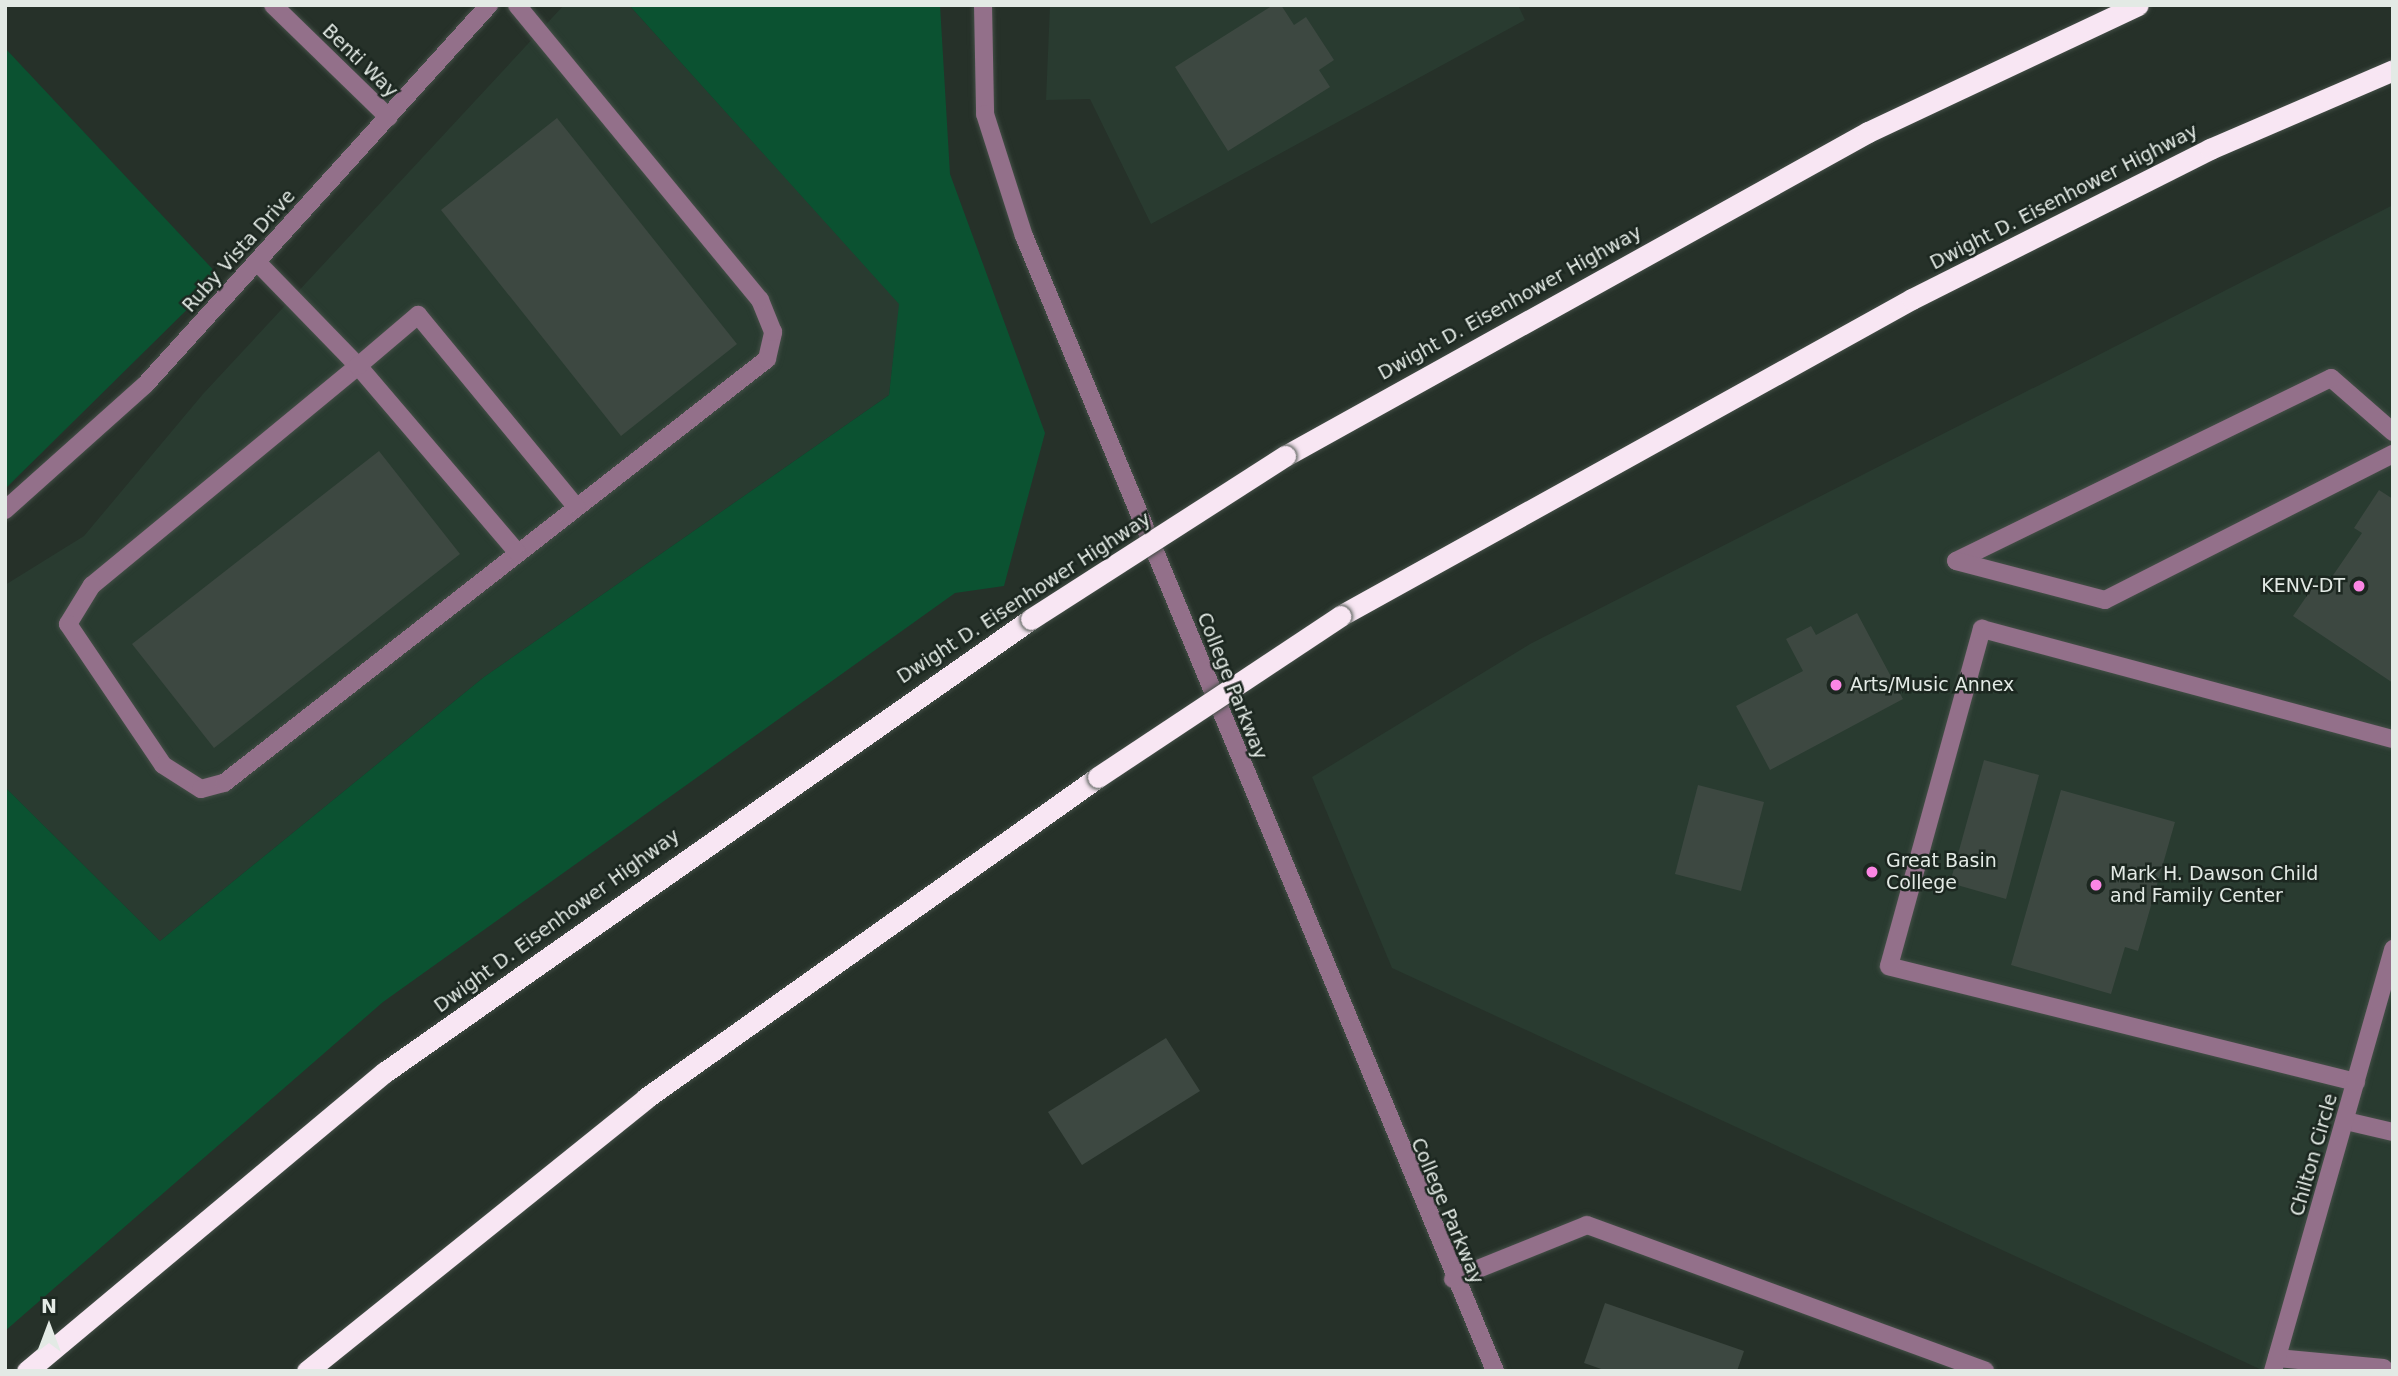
<!DOCTYPE html>
<html>
<head>
<meta charset="utf-8">
<style>
  body { margin:0 }
  #map { position:relative; width:2398px; height:1376px; overflow:hidden; background:#263129; font-family:"DejaVu Sans",sans-serif }
  div>[style] { position:absolute }
  .built>* { inset:0; background:#293b30 }
  .green>* { inset:0; background:#0b5231 }
  .building>* { inset:0; background:#3d4841 }
  .roads { filter:drop-shadow(0 0 2px #444f47) drop-shadow(0 0 2px #444f47) }
  .minor>* { height:18px; margin:-9px; padding:0 9px; transform-origin:9px; border-radius:9px; background:#93708a }
  .highway>* { height:21px; margin:-10.5px; padding:0 10.5px; transform-origin:10.5px; border-radius:10.5px; background:#f8e6f3 }
  .bridges { filter:drop-shadow(0 0 2px #444f47) drop-shadow(0 0 2px #444f47) }
  .highway-bridge>* { height:21px; margin:-10.5px; padding:0 10.5px; transform-origin:10.5px; border-radius:10.5px; background:#f8e6f3 }
  .dots>* { width:19px; height:19px; translate:-50% -50%; box-sizing:border-box; border:4px solid #1c2720; border-radius:50% }
  span { translate:-50% -50%; white-space:nowrap; text-align:center; line-height:1.15; -webkit-text-stroke:5px #1c2720; paint-order:stroke }
  .street-label { font-size:19px; color:#e3eae5 }
  .poi-label { font-size:19px; color:#e3eae5 }
  .right { translate:-100% -50%; text-align:right }
  .left { translate:0 -50%; text-align:left }
  .frame { position:absolute; inset:0; border:7px solid #e3eae5; pointer-events:none }
  .north { position:absolute; left:14px; top:1292px; width:70px; height:70px; -webkit-text-stroke:5px #1c2720; paint-order:stroke; rotate:0deg; font-size:19px; font-weight:700; line-height:28px; text-align:center; color:#e3eae5 }
  .north::after { content:''; display:block; margin:auto; width:24px; height:32px; background:#e3eae5; clip-path:polygon(50% 0,100% 100%,50% 72%,0 100%) }
</style>
</head>
<body>
<div id="map">
  <div class="built">
    <div style="clip-path:polygon(564px 5px,629px 5px,900px 304px,889px 395px,484px 677px,160px 941px,5px 787px,5px 585px,84px 536px,203px 394px)"></div>
    <div style="clip-path:polygon(1050px 5px,1518px 5px,1525px 20px,1151px 224px,1090px 99px,1046px 100px)"></div>
    <div style="clip-path:polygon(2393px 205px,2393px 1371px,2264px 1371px,1392px 968px,1312px 777px,1530px 644px)"></div>
  </div>
  <div class="green">
    <div style="clip-path:polygon(629px 5px,940px 5px,950px 174px,1045px 433px,1004px 586px,955px 593px,383px 1002px,5px 1331px,5px 787px,160px 941px,484px 677px,889px 395px,899px 304px)"></div>
    <div style="clip-path:polygon(5px 48px,220px 277px,5px 489px)"></div>
  </div>
  <div class="building">
    <div style="clip-path:polygon(1273px 5px,1281px 5px,1294px 25px,1306px 17px,1334px 60px,1319px 70px,1330px 87px,1228px 151px,1175px 67px)"></div>
    <div style="clip-path:polygon(557px 118px,737px 344px,621px 436px,441px 210px)"></div>
    <div style="clip-path:polygon(379px 451px,460px 554px,214px 748px,132px 644px)"></div>
    <div style="clip-path:polygon(2379px 490px,2393px 499px,2393px 683px,2293px 616px,2315px 584px,2325px 587px,2362px 533px,2354px 528px)"></div>
    <div style="clip-path:polygon(1857px 613px,1903px 699px,1770px 770px,1736px 706px,1803px 671px,1786px 639px,1811px 626px,1816px 635px)"></div>
    <div style="clip-path:polygon(1984px 760px,2039px 775px,2006px 899px,1950px 883px)"></div>
    <div style="clip-path:polygon(1698px 785px,1764px 802px,1741px 891px,1675px 874px)"></div>
    <div style="clip-path:polygon(2061px 790px,2175px 822px,2138px 951px,2125px 947px,2111px 994px,2011px 965px)"></div>
    <div style="clip-path:polygon(1166px 1038px,1200px 1091px,1082px 1165px,1048px 1112px)"></div>
    <div style="clip-path:polygon(1605px 1303px,1744px 1351px,1737px 1371px,1607px 1371px,1584px 1363px)"></div>
  </div>
  <div class="roads">
    <div class="minor">
      <div style="left:273px;top:5px;width:161px;rotate:44.2deg"></div>
      <div style="left:983px;top:5px;width:109px;rotate:88.9deg"></div>
      <div style="left:985px;top:114px;width:128px;rotate:72.3deg"></div>
      <div style="left:1024px;top:236px;width:1229px;rotate:67.46deg"></div>
      <div style="left:257px;top:262px;width:145px;rotate:45.8deg"></div>
      <div style="left:358px;top:366px;width:345px;rotate:140.5deg"></div>
      <div style="left:92px;top:585px;width:46px;rotate:121.6deg"></div>
      <div style="left:68px;top:624px;width:170px;rotate:56deg"></div>
      <div style="left:163px;top:765px;width:45px;rotate:32.3deg"></div>
      <div style="left:201px;top:789px;width:24px;rotate:-15deg"></div>
      <div style="left:224px;top:783px;width:689px;rotate:-37.98deg"></div>
      <div style="left:767px;top:359px;width:28px;rotate:-77deg"></div>
      <div style="left:773px;top:332px;width:35px;rotate:-112deg"></div>
      <div style="left:760px;top:300px;width:382px;rotate:-129.5deg"></div>
      <div style="left:2393px;top:432px;width:82px;rotate:-138.9deg"></div>
      <div style="left:2331px;top:378px;width:417px;rotate:154deg"></div>
      <div style="left:1956px;top:561px;width:154px;rotate:14.7deg"></div>
      <div style="left:2105px;top:600px;width:323px;rotate:-26.9deg"></div>
      <div style="left:5px;top:510px;width:188px;rotate:-41.8deg"></div>
      <div style="left:145px;top:385px;width:513px;rotate:-47.85deg"></div>
      <div style="left:517px;top:552px;width:245px;rotate:-130.5deg"></div>
      <div style="left:358px;top:366px;width:79px;rotate:-40.4deg"></div>
      <div style="left:418px;top:315px;width:249px;rotate:50.5deg"></div>
      <div style="left:2356px;top:1082px;width:481px;rotate:-166.1deg"></div>
      <div style="left:1889px;top:966px;width:350px;rotate:-74.6deg"></div>
      <div style="left:1982px;top:629px;width:425px;rotate:15deg"></div>
      <div style="left:2346px;top:1121px;width:48px;rotate:13.2deg"></div>
      <div style="left:1453px;top:1279px;width:144px;rotate:-21.9deg"></div>
      <div style="left:1587px;top:1225px;width:424px;rotate:20.1deg"></div>
      <div style="left:2277px;top:1358px;width:107px;rotate:5.3deg"></div>
      <div style="left:2273px;top:1371px;width:439px;rotate:-74.1deg"></div>
    </div>
    <div class="highway">
      <div style="left:1285px;top:456px;width:667px;rotate:-29.06deg"></div>
      <div style="left:1868px;top:132px;width:298px;rotate:-25.2deg"></div>
      <div style="left:1340px;top:616px;width:654px;rotate:-29deg"></div>
      <div style="left:1912px;top:299px;width:334px;rotate:-26.7deg"></div>
      <div style="left:2210px;top:149px;width:199px;rotate:-23.3deg"></div>
      <div style="left:27px;top:1371px;width:466px;rotate:-39.9deg"></div>
      <div style="left:385px;top:1072px;width:789px;rotate:-35.04deg"></div>
      <div style="left:307px;top:1371px;width:435px;rotate:-38.8deg"></div>
      <div style="left:646px;top:1098px;width:554px;rotate:-35.38deg"></div>
    </div>
  </div>
  <div class="bridges">
    <div class="highway-bridge">
      <div style="left:1031px;top:619px;width:302px;rotate:-32.7deg"></div>
      <div style="left:1098px;top:777px;width:291px;rotate:-33.6deg"></div>
    </div>
  </div>
  <div class="dots">
    <div style="left:2359px;top:586px;background:#fc86e4"></div>
    <div style="left:1836px;top:685px;background:#fc86e4"></div>
    <div style="left:1872px;top:872px;background:#fc86e4"></div>
    <div style="left:2096px;top:885px;background:#fc86e4"></div>
  </div>
  <div class="street-label">
    <span style="left:360px;top:61px;rotate:44deg">Benti Way</span>
    <span style="left:2064px;top:197px;rotate:-27deg">Dwight D. Eisenhower Highway</span>
    <span style="left:239px;top:251px;rotate:-48deg">Ruby Vista Drive</span>
    <span style="left:1510px;top:303px;rotate:-29deg">Dwight D. Eisenhower Highway</span>
    <span style="left:1024px;top:598px;rotate:-33deg">Dwight D. Eisenhower Highway</span>
    <span style="left:1232px;top:686px;rotate:68deg">College Parkway</span>
    <span style="left:557px;top:921px;rotate:-36deg">Dwight D. Eisenhower Highway</span>
    <span style="left:2314px;top:1155px;rotate:-74deg">Chilton Circle</span>
    <span style="left:1447px;top:1211px;rotate:67deg">College Parkway</span>
  </div>
  <div class="poi-label">
    <span class="right" style="left:2345px;top:586px">KENV-DT</span>
    <span class="left" style="left:1850px;top:685px">Arts/Music Annex</span>
    <span class="left" style="left:1886px;top:872px">Great Basin<br>College</span>
    <span class="left" style="left:2110px;top:885px">Mark H. Dawson Child<br>and Family Center</span>
  </div>
  <div class="frame"></div>
  <div class="north">N</div>
</div>
</body>
</html>
